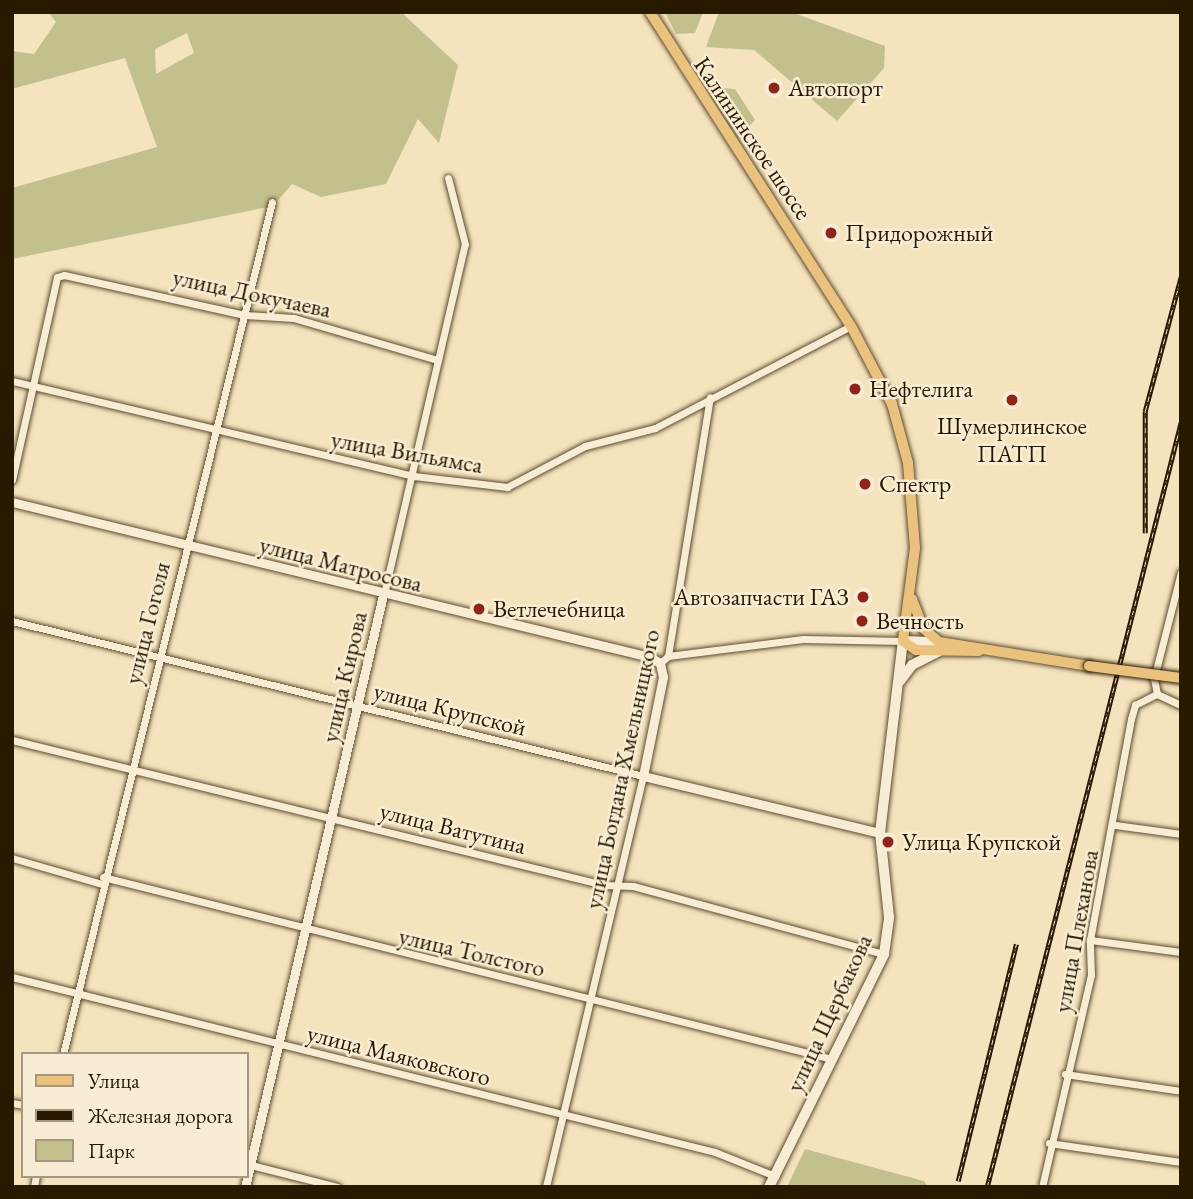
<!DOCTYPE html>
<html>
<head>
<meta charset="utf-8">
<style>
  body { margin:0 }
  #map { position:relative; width:1193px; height:1199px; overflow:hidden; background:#f5e3bd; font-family:"EB Garamond",serif }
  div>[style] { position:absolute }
  .green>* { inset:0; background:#c2c18d }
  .roads { filter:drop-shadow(0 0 2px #5d4c30) drop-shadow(0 0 2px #5d4c30) }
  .minor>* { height:7px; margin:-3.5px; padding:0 3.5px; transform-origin:3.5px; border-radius:3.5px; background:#f8edd4 }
  .tertiary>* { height:9px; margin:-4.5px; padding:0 4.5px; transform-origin:4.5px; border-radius:4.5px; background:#f8edd4 }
  .secondary>* { height:10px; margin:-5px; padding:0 5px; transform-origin:5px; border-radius:5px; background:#f8edd4 }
  .primary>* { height:10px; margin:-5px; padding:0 5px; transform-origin:5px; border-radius:5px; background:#eac27e }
  .rail>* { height:4.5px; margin-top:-2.25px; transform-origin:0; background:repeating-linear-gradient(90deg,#f8edd4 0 5px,#2a1901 0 10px); box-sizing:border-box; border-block:2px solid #2a1901 }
  .bridges { filter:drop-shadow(0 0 2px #2a1901) drop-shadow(0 0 2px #2a1901) }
  .primary-bridge>* { height:10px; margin:-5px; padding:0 5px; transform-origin:5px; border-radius:5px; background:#eac27e }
  .dots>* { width:19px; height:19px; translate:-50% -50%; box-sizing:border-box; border:4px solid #f8edd4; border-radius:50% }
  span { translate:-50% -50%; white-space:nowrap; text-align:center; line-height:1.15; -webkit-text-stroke:5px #f8edd4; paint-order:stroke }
  .poi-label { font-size:24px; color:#2a1901 }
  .left { translate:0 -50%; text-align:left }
  .right { translate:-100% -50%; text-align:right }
  .street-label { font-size:24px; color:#2a1901 }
  .frame { position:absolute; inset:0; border:14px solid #2a1901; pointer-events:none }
  .legend { position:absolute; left:21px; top:1052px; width:228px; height:126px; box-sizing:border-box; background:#f8edd4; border:2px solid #a69880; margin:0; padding:9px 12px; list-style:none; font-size:21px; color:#2a1901 }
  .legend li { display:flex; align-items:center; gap:14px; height:35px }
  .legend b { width:35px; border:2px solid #a69880 }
</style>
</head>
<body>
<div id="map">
  <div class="green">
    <div style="clip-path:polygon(evenodd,48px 12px,401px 12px,458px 65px,439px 143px,418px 119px,386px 184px,321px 197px,292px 184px,273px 206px,12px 259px,12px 188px,157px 147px,125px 58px,12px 89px,12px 51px,34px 54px,56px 22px,48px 12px,187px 33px,194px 53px,156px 74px,155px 49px,187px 33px)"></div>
    <div style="clip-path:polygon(665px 12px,703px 12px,695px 33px,676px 34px)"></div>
    <div style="clip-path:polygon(719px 12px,791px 12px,885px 46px,884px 68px,837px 121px,754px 50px,706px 47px)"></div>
    <div style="clip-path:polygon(721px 88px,735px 89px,755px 120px,738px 139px,709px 97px)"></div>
    <div style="clip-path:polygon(805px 1149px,924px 1181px,928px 1187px,787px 1187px)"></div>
  </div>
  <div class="roads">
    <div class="minor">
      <div style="left:12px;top:381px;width:413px;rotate:13.3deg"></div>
      <div style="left:414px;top:476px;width:94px;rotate:6.7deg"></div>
      <div style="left:507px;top:487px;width:88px;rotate:-27.7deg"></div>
      <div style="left:585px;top:446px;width:72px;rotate:-14.4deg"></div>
      <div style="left:655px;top:428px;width:221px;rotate:-27.5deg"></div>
      <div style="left:12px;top:480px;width:208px;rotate:-77.5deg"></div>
      <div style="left:57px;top:277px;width:7px;rotate:-16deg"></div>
      <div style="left:64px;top:275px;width:185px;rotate:12.5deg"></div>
      <div style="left:245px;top:315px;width:49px;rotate:3.5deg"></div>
      <div style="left:294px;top:318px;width:150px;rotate:16.3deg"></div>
      <div style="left:384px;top:594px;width:359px;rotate:-77deg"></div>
      <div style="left:465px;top:244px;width:68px;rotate:-104.4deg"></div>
      <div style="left:12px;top:621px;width:650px;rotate:13.8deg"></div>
      <div style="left:643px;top:776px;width:422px;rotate:103.3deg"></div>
      <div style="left:668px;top:656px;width:136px;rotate:-7.2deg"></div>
      <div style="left:803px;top:639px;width:100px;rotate:1.1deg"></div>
      <div style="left:660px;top:663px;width:11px;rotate:-41deg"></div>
      <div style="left:668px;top:656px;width:262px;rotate:-80.8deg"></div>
      <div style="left:1157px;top:694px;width:16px;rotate:-101deg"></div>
      <div style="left:1154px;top:678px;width:109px;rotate:-75.7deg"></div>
      <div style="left:1157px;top:694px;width:26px;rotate:25deg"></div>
      <div style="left:12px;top:740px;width:609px;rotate:13.76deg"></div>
      <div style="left:604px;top:885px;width:29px;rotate:2deg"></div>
      <div style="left:633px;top:886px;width:260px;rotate:15.2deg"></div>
      <div style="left:1115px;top:825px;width:67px;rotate:7.8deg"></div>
      <div style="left:12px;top:858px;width:94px;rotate:16.1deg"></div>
      <div style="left:103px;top:877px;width:751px;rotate:14.02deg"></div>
      <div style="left:1090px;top:940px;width:92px;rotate:7.5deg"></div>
      <div style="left:12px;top:977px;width:724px;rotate:13.98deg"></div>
      <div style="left:715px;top:1152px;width:65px;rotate:21.8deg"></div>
      <div style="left:63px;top:1054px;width:877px;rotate:-76.22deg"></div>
      <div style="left:1065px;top:1074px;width:117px;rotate:8.3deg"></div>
      <div style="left:12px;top:1103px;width:11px;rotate:10deg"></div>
      <div style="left:1049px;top:1143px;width:133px;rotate:8.2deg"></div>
      <div style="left:247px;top:1164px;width:93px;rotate:14.3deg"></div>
      <div style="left:34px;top:1187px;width:11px;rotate:-80deg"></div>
      <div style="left:1042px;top:1187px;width:218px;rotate:-77deg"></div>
      <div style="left:1091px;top:975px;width:35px;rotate:-92deg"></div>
      <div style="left:1090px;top:940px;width:225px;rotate:-79.5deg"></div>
      <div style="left:1131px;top:719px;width:15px;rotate:-74deg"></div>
      <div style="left:1135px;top:705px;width:25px;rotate:-27deg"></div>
    </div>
    <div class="tertiary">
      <div style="left:12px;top:502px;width:657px;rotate:13.66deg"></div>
      <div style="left:650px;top:657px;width:12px;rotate:31deg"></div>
      <div style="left:660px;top:663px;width:14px;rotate:78deg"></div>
      <div style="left:663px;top:677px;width:101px;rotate:101.4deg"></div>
      <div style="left:643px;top:776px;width:244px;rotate:13.5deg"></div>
      <div style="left:245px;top:1187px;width:608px;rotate:-76.88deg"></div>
    </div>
    <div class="secondary">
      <div style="left:900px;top:681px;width:20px;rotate:-53deg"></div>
      <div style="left:912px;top:665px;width:30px;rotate:-27deg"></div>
      <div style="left:769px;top:1187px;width:260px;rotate:-63.7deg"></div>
      <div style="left:884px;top:954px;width:37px;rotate:-82deg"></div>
      <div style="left:889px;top:917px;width:84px;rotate:-96.1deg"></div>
      <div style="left:880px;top:833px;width:193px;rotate:-83.2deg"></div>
      <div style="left:903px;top:641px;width:36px;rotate:2deg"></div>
    </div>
    <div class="primary">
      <div style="left:650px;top:12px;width:373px;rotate:57.4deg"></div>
      <div style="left:851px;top:326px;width:88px;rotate:62.3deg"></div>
      <div style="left:892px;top:404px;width:61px;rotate:74.8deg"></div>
      <div style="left:908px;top:463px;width:85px;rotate:85.3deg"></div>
      <div style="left:915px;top:548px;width:94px;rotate:97.4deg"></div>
      <div style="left:903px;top:641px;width:16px;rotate:35deg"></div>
      <div style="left:916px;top:650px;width:63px;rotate:0.9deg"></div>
      <div style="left:912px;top:599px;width:31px;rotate:69deg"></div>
      <div style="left:923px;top:628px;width:21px;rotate:41deg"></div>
      <div style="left:939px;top:642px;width:152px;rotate:9.1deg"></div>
    </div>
  </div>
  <div class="rail">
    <div style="left:1145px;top:533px;width:122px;rotate:-90deg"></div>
    <div style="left:1145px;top:411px;width:139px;rotate:-75deg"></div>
    <div style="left:958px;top:1181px;width:244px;rotate:-76.2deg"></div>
    <div style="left:987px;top:1187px;width:789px;rotate:-75.77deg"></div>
  </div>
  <div class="bridges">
    <div class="primary-bridge">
      <div style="left:1089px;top:666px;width:93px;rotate:7.4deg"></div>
    </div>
  </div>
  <div class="dots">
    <div style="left:774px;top:88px;background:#8f2418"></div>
    <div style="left:831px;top:233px;background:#8f2418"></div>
    <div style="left:855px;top:389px;background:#8f2418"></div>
    <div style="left:1012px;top:400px;background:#8f2418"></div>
    <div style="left:865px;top:484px;background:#8f2418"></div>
    <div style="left:863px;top:597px;background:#8f2418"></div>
    <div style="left:479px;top:609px;background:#8f2418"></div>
    <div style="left:862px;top:621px;background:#8f2418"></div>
    <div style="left:888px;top:842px;background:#8f2418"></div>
  </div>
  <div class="poi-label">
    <span class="left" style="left:788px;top:88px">Автопорт</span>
    <span class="left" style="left:845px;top:233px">Придорожный</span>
    <span class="left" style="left:869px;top:389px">Нефтелига</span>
    <span style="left:1012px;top:440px">Шумерлинское<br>ПАТП</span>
    <span class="left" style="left:879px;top:484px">Спектр</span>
    <span class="right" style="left:849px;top:597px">Автозапчасти ГАЗ</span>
    <span class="left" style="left:493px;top:609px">Ветлечебница</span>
    <span class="left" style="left:876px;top:621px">Вечность</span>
    <span class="left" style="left:902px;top:842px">Улица Крупской</span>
  </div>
  <div class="street-label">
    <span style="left:753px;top:138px;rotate:56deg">Калининское шоссе</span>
    <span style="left:252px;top:293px;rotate:12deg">улица Докучаева</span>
    <span style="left:407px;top:452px;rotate:10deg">улица Вильямса</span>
    <span style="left:341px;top:564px;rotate:14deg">улица Матросова</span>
    <span style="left:147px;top:623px;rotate:-76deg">улица Гоголя</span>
    <span style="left:344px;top:677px;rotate:-77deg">улица Кирова</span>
    <span style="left:450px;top:709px;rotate:14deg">улица Крупской</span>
    <span style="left:622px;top:769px;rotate:-78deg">улица Богдана Хмельницкого</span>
    <span style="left:453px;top:828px;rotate:14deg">улица Ватутина</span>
    <span style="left:1076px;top:931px;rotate:-80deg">улица Плеханова</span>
    <span style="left:472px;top:952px;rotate:13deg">улица Толстого</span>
    <span style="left:829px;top:1013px;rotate:-65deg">улица Щербакова</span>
    <span style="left:399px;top:1055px;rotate:14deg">улица Маяковского</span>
  </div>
  <div class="frame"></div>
  <ul class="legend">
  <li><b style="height:9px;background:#eac27e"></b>Улица</li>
  <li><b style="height:9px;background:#2a1901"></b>Железная дорога</li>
  <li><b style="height:19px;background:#c2c18d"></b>Парк</li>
  </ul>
</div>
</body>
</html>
